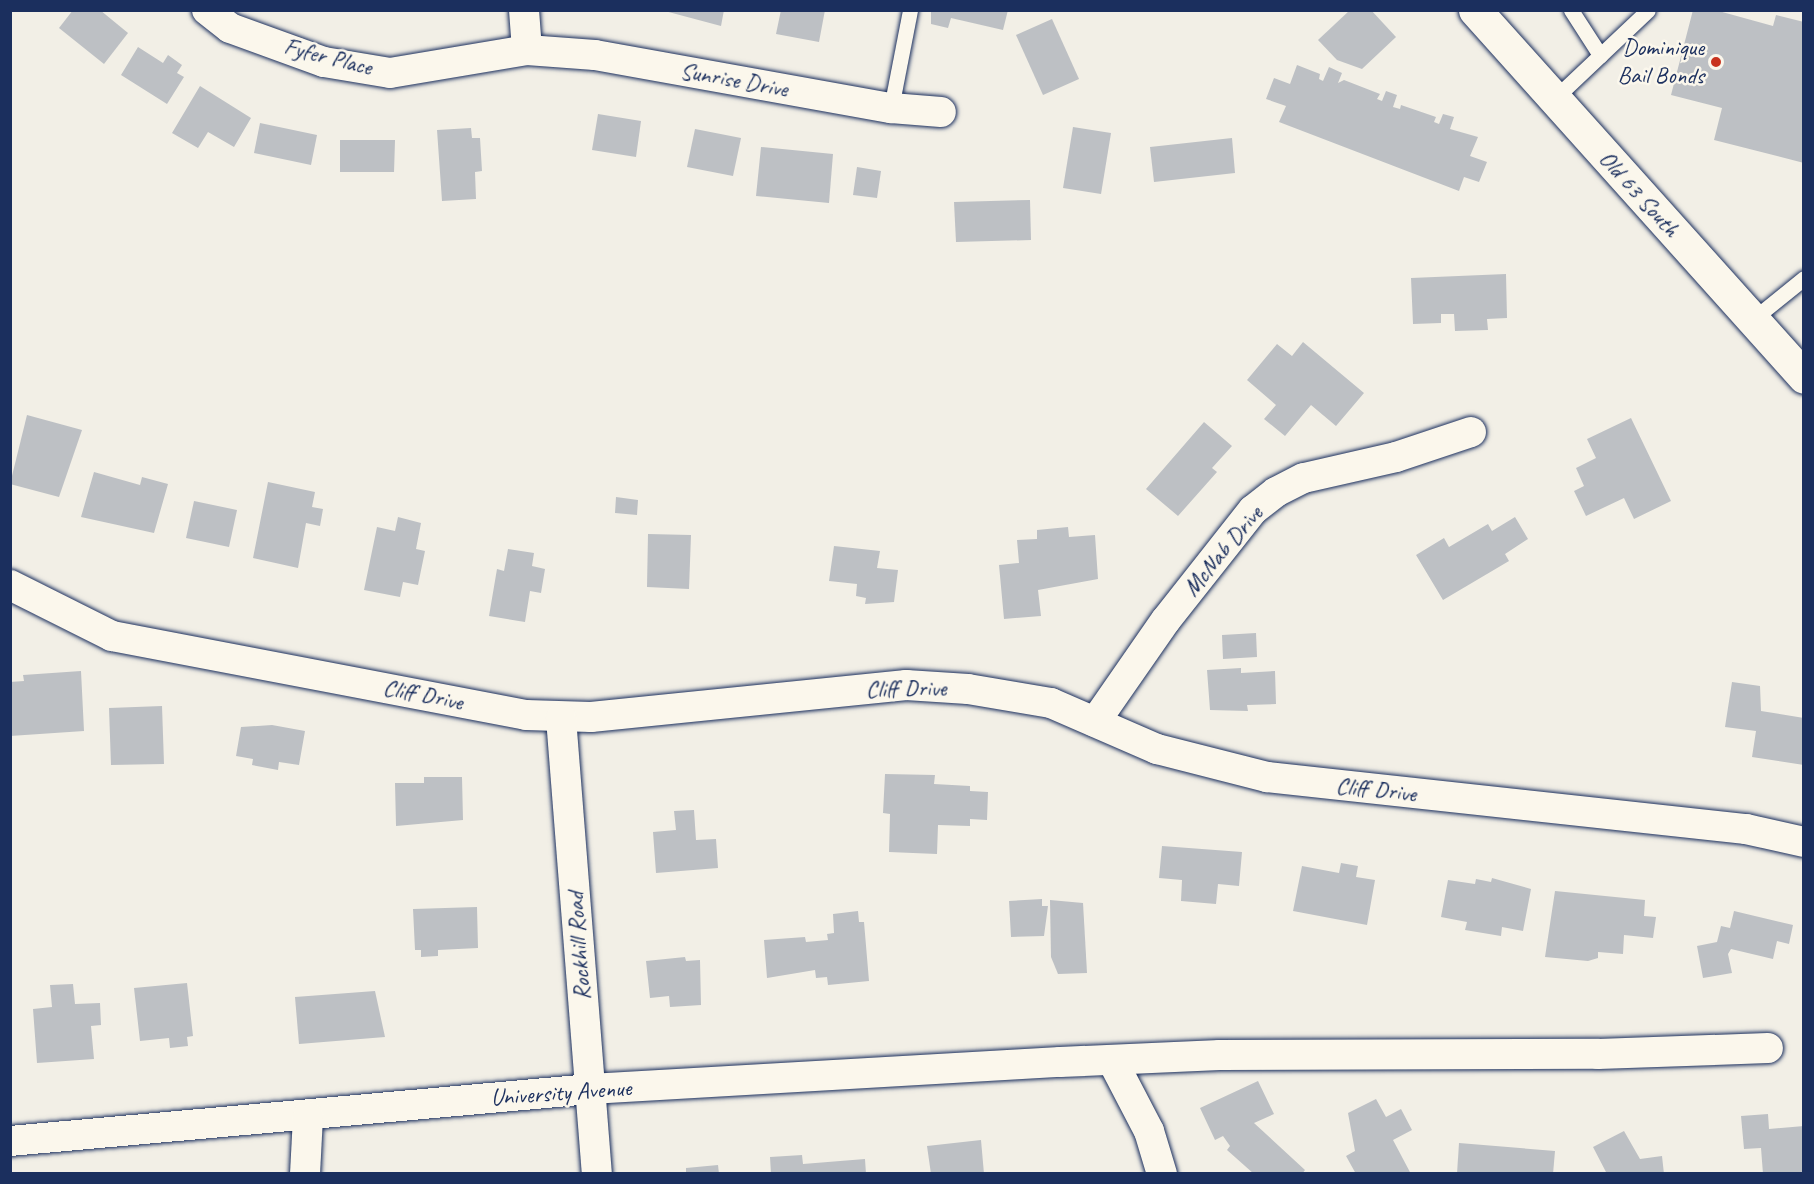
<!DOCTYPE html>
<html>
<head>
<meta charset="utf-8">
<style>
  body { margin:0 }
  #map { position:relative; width:1814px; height:1184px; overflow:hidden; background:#f2efe6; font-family:Caveat,sans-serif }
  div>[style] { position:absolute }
  .building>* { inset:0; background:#bdc0c4 }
  .roads { filter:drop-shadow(0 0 2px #1b2f5e) drop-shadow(0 0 2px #1b2f5e) }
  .service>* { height:15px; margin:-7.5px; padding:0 7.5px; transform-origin:7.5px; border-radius:7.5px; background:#fbf7ec }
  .minor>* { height:30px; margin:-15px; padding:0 15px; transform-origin:15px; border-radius:15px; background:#fbf7ec }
  .secondary>* { height:33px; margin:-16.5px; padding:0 16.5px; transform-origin:16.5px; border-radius:16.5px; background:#fbf7ec }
  .dots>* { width:16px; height:16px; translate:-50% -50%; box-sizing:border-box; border:3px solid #fbf7ec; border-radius:50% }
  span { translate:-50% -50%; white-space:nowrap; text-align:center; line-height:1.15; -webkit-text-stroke:5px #fbf7ec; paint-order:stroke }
  .poi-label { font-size:24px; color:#1b2f5e }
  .right { translate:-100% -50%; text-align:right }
  .street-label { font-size:24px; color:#1b2f5e }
  .frame { position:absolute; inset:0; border:12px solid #1b2f5e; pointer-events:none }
</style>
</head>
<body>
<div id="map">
  <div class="building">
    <div style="clip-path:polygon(73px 10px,100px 10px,128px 33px,104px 64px,59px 28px)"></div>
    <div style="clip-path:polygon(661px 10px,724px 10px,721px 26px)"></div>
    <div style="clip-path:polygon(781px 10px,825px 10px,819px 42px,776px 34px)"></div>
    <div style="clip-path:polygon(931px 10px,1008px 10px,1003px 30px,951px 18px,948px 28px,931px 24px)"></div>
    <div style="clip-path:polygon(1350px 10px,1371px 10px,1396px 37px,1362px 69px,1337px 60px,1318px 40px)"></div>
    <div style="clip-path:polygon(1693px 10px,1715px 10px,1773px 26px,1776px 15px,1804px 22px,1804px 163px,1714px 140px,1722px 108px,1671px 95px)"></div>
    <div style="clip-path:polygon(1052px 19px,1079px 79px,1043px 95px,1016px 35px)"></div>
    <div style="clip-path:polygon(138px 47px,163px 63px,168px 55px,182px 65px,177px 73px,184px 77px,167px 104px,121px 75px)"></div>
    <div style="clip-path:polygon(1297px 65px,1320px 74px,1319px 79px,1323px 81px,1329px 67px,1342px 73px,1338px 83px,1344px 80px,1380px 94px,1377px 99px,1382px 101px,1386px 91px,1397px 95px,1393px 107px,1400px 109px,1401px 105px,1436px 117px,1434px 122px,1439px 124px,1443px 114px,1454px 117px,1450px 129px,1478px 137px,1470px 156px,1487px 162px,1479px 182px,1464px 177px,1459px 191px,1279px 122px,1286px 106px,1266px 99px,1274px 78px,1290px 84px)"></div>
    <div style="clip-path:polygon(200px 86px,251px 118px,234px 147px,208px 132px,198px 148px,172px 133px)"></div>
    <div style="clip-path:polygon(598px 114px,641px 121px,636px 157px,592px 150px)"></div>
    <div style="clip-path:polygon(260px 123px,317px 135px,311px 165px,254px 153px)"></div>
    <div style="clip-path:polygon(1073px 127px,1111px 133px,1101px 194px,1063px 188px)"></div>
    <div style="clip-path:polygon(471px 128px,472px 138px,480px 138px,482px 171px,475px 172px,476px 199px,442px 201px,437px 130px)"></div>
    <div style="clip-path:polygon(695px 129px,741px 138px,733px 176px,687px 167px)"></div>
    <div style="clip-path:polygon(1232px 138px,1235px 173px,1154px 182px,1150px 147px)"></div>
    <div style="clip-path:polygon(340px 140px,395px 140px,394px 172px,340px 172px)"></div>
    <div style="clip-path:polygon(761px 147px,833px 154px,829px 203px,756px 196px)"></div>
    <div style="clip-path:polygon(857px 167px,881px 171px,877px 198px,853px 195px)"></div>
    <div style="clip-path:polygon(1030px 200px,1031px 240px,956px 242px,954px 202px)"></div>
    <div style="clip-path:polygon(1506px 274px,1507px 318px,1487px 319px,1488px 330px,1455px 331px,1454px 314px,1441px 314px,1441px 323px,1413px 324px,1411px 278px)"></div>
    <div style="clip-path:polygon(1303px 342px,1364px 393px,1336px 426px,1311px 405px,1285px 436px,1264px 419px,1276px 405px,1247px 380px,1277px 344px,1292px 356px)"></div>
    <div style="clip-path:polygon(27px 415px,82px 430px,59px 497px,10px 484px)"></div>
    <div style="clip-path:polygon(1631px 418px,1671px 501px,1634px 519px,1624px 498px,1586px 516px,1574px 491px,1584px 486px,1576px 468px,1596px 458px,1587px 439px)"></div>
    <div style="clip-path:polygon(1204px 422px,1232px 446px,1212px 468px,1217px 472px,1178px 516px,1146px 489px)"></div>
    <div style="clip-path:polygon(94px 472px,140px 485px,142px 477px,168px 484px,154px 533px,81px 517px)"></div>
    <div style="clip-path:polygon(268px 482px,315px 492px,312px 507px,323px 509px,320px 526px,306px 523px,298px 568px,253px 558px)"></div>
    <div style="clip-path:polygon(616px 497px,638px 500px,637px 515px,615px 513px)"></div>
    <div style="clip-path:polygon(194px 501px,237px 510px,229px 547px,186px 538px)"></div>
    <div style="clip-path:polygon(398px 517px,421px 523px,416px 549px,425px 551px,418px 585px,403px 582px,400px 597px,364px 590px,377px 527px,395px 531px)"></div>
    <div style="clip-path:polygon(1515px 517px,1528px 539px,1505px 554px,1509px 561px,1443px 600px,1416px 555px,1444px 538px,1449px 547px,1488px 524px,1492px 531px)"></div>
    <div style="clip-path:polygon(1068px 527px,1069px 537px,1095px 535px,1098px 579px,1038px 590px,1041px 616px,1004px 619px,999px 565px,1019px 563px,1017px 540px,1037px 539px,1037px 530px)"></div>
    <div style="clip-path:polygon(648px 534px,691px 535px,689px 589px,647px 587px)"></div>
    <div style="clip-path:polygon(834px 546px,880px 551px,877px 568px,898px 570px,894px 602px,865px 604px,866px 598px,856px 596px,857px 584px,829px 581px)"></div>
    <div style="clip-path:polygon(508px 549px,534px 553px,532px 566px,545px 569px,541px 593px,530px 591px,525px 622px,489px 616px,497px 569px,504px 571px)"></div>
    <div style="clip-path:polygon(1256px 633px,1257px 657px,1223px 659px,1222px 635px)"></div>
    <div style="clip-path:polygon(1241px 668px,1241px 673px,1275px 671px,1276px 704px,1247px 705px,1248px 711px,1210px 710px,1207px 670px)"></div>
    <div style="clip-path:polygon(81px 671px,84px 731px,10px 736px,10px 682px,24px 681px,23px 675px)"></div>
    <div style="clip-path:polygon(1732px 682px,1760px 686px,1761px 711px,1804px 718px,1804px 765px,1752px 757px,1756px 731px,1725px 727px)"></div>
    <div style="clip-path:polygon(162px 706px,164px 764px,111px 765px,109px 708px)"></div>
    <div style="clip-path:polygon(272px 725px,305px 731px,299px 765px,279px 762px,278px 770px,252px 765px,253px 759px,236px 756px,241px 727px)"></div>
    <div style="clip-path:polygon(885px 774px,935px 775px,934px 784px,970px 786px,970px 791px,988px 792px,987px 820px,970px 819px,970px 826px,938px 825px,937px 854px,889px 852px,890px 814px,883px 813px)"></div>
    <div style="clip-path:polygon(424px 777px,462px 777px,463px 820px,396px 826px,395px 783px,424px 783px)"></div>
    <div style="clip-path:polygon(694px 810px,696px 840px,716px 839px,718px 868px,656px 873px,653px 832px,676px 830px,674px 811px)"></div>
    <div style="clip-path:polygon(1162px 846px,1242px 852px,1239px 886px,1218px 884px,1216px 904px,1181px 901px,1182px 880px,1159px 878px)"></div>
    <div style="clip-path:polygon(1341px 863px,1358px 866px,1356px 877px,1375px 880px,1367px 925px,1293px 911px,1302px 866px,1339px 873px)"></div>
    <div style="clip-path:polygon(1492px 878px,1531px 889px,1523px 931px,1502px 927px,1501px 936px,1465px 930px,1467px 922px,1441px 917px,1448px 880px,1475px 884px,1476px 879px,1491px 882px)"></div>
    <div style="clip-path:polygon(1555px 891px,1645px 900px,1644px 916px,1656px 917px,1653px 938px,1624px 935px,1623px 954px,1598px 952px,1598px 958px,1588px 961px,1545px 957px)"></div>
    <div style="clip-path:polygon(1042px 899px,1042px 906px,1048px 906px,1044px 936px,1011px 937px,1009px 901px)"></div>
    <div style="clip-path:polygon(1050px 900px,1083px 903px,1087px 973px,1058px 974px,1051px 957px)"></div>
    <div style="clip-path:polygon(477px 907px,478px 948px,438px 950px,438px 956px,421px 957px,421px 950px,415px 950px,413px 909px)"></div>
    <div style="clip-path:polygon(858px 911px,859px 922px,864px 922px,869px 981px,828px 985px,827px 977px,816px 978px,815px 970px,767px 978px,764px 940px,805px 937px,806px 942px,828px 940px,827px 934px,834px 933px,833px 914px)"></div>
    <div style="clip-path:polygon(1734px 911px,1793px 925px,1789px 944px,1777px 941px,1773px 959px,1731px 949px,1728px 954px,1732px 973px,1703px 978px,1697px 946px,1717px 942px,1721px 926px,1730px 928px)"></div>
    <div style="clip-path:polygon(685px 957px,686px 961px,700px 960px,701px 1005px,670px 1007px,669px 996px,650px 998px,646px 961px)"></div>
    <div style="clip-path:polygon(187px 983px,193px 1036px,187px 1037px,188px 1046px,170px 1048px,169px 1038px,140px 1041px,134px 988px)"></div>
    <div style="clip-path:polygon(73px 984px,75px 1004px,100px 1003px,101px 1025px,91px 1026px,94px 1059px,37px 1063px,33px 1009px,52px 1007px,50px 985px)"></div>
    <div style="clip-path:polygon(375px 991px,385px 1037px,299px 1044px,295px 997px)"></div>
    <div style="clip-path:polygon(1258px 1081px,1274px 1114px,1254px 1123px,1305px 1170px,1302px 1174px,1254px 1174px,1227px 1150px,1230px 1146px,1223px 1136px,1215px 1140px,1200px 1108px)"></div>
    <div style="clip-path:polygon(1376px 1099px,1386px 1117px,1401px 1109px,1412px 1130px,1393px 1140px,1411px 1174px,1356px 1174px,1346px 1156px,1355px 1151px,1348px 1113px)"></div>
    <div style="clip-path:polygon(1768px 1114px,1769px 1129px,1804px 1126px,1804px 1174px,1763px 1174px,1761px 1148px,1744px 1149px,1741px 1116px)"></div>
    <div style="clip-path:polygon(1624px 1131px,1640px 1159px,1662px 1156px,1664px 1174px,1607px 1174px,1593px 1147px)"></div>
    <div style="clip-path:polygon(981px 1140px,984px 1174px,931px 1174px,927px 1146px)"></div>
    <div style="clip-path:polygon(1459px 1143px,1555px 1151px,1553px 1174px,1457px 1174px)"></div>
    <div style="clip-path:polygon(802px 1155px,803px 1164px,865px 1159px,866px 1174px,771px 1174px,770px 1157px)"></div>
    <div style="clip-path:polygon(718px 1165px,719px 1174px,686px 1174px,686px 1168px)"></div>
  </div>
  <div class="roads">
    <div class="service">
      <div style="left:1571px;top:10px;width:54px;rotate:57.2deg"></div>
      <div style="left:1554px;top:99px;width:129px;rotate:-43.4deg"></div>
      <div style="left:891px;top:108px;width:100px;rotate:-79deg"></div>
      <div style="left:1752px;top:320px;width:67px;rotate:-38.9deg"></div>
    </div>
    <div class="minor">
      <div style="left:207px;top:10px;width:29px;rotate:38deg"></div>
      <div style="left:230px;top:28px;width:100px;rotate:19.9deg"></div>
      <div style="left:324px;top:62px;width:67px;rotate:9.5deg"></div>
      <div style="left:390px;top:73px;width:139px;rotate:-9.5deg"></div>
      <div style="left:527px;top:50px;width:68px;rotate:4.2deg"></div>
      <div style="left:595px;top:55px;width:301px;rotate:10.2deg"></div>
      <div style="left:891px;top:108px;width:50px;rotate:4.6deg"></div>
      <div style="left:524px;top:10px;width:40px;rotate:85.7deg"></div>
      <div style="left:10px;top:585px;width:114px;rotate:26.6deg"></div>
      <div style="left:112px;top:636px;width:421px;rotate:10.8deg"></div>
      <div style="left:526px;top:715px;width:65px;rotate:1.8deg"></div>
      <div style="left:591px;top:717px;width:317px;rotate:-5.8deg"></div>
      <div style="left:906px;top:685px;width:62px;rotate:3.7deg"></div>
      <div style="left:968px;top:689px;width:84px;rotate:9.6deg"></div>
      <div style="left:1051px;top:703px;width:116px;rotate:23.5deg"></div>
      <div style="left:1157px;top:749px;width:114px;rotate:14.3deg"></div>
      <div style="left:1267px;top:777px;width:482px;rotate:6.2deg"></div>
      <div style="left:1746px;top:829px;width:59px;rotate:12.6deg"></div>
      <div style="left:561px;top:718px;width:457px;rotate:85.5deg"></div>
      <div style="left:1095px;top:722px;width:124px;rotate:-55.2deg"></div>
      <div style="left:1166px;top:620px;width:140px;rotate:-51.7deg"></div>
      <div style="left:1253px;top:510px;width:29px;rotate:-38deg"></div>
      <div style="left:1276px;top:492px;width:31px;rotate:-27deg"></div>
      <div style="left:1304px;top:478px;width:94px;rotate:-12.9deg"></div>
      <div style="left:1396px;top:457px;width:79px;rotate:-18.4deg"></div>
      <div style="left:1112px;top:1060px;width:80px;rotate:62.5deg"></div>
      <div style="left:1149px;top:1131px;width:45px;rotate:73.2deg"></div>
      <div style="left:10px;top:1141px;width:582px;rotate:-5.12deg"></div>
      <div style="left:590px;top:1089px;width:471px;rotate:-3.3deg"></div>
      <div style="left:1060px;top:1062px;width:160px;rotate:-2.5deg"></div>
      <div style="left:1220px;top:1055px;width:378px;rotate:-0.2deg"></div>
      <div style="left:1598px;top:1054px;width:170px;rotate:-2deg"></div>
      <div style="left:305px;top:1174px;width:58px;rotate:-87deg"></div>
    </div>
    <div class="secondary">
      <div style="left:1475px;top:10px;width:493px;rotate:48.1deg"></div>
    </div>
  </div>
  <div class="dots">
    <div style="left:1716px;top:62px;background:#c8321e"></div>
  </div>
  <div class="poi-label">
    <span class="right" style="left:1704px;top:62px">Dominique<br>Bail Bonds</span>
  </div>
  <div class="street-label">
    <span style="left:328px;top:57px;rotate:14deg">Fyfer Place</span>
    <span style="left:734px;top:80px;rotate:10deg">Sunrise Drive</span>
    <span style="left:1639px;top:194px;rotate:48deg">Old 63 South</span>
    <span style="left:1223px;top:551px;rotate:-50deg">McNab Drive</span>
    <span style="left:906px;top:689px;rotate:-1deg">Cliff Drive</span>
    <span style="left:423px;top:695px;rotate:11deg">Cliff Drive</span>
    <span style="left:1376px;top:790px;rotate:6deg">Cliff Drive</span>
    <span style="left:579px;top:946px;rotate:-94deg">Rockhill Road</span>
    <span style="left:561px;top:1093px;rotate:-4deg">University Avenue</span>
  </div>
  <div class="frame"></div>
</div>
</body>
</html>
